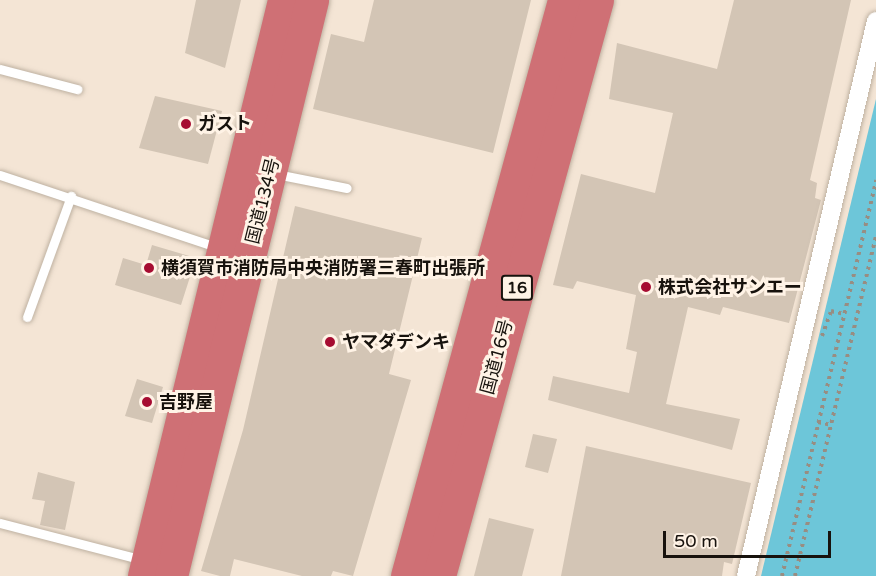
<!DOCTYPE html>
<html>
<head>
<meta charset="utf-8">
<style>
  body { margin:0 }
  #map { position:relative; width:876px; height:576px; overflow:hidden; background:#f4e5d5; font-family:"Varela Round","Noto Sans JP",sans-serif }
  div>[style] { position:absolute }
  .water>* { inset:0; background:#6dc6d9 }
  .building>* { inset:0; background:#d3c5b5 }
  .path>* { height:4px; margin-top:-2px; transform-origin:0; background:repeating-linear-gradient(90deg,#988d82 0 3px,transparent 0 7.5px) }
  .roads { filter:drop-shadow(0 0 2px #beb1a1) drop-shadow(0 0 2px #beb1a1) }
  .lane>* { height:9px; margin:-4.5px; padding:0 4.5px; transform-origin:4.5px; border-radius:4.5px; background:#fff }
  .street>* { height:18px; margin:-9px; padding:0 9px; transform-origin:9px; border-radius:9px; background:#fff }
  .highway>* { height:33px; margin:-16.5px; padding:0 16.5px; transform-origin:16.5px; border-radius:16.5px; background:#cf7075 }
  .dots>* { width:16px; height:16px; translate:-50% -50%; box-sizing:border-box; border:3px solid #fff3e6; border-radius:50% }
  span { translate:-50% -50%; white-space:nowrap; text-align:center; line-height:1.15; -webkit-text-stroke:6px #fff3e6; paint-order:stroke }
  .shield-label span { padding:2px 4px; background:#fff3e6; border:2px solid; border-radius:4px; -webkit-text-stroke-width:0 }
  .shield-label { font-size:16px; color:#17120d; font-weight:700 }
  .poi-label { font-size:18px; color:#17120d; font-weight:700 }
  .left { translate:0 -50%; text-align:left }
  .street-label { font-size:18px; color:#17120d }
  .scale { position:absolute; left:663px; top:531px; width:168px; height:27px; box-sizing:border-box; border:3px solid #17120d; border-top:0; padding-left:8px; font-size:18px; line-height:21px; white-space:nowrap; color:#17120d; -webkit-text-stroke:4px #fff3e6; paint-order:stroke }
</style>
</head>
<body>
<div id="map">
  <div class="water">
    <div style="clip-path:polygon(876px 99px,876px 576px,761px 576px)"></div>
  </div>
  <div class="building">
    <div style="clip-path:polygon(196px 0,241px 0,225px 68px,185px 53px)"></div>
    <div style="clip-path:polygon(374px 0,531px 0,493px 153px,313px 109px,331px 34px,364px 42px)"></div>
    <div style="clip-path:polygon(734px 0,851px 0,810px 180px,817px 183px,815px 198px,821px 200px,789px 323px,723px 307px,720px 315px,688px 307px,666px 404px,740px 419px,732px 450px,548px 400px,553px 376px,629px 393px,637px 352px,626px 349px,636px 295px,577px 281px,573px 289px,553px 285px,581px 174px,655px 193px,673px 113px,609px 99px,617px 43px,717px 69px)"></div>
    <div style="clip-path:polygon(155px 96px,222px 111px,208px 164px,139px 148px)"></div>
    <div style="clip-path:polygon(295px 206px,422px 238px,389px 374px,411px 380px,353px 576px,333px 571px,331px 576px,302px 576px,234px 559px,230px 576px,220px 576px,201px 571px,243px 430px)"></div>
    <div style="clip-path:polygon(152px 245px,196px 258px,181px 305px,115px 285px,123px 258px,146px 265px)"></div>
    <div style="clip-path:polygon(137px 379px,163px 387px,152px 423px,125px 416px)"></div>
    <div style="clip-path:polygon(533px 434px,557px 439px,548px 473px,525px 467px)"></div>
    <div style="clip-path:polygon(586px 446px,751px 483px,732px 564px,724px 562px,722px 576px,561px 576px)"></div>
    <div style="clip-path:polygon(38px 472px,75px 482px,65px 530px,40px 525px,45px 501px,32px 499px)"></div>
    <div style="clip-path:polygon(489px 518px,534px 529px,522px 576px,474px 576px)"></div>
  </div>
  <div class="path">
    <div style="left:822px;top:336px;width:27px;rotate:-70deg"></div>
    <div style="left:831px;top:311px;width:13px;rotate:13deg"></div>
    <div style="left:818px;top:422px;width:13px;rotate:13deg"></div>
    <div style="left:782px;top:576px;width:407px;rotate:-76.6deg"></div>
    <div style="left:795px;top:576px;width:350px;rotate:-76.6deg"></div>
  </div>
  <div class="roads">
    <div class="lane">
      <div style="left:0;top:69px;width:80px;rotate:14.6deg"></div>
      <div style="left:276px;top:174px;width:72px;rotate:11.2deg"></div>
      <div style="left:0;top:175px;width:232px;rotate:18.4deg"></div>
      <div style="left:27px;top:317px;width:129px;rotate:-70deg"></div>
      <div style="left:0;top:523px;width:148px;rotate:14.5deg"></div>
    </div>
    <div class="street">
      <div style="left:746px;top:576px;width:570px;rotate:-76.82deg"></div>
    </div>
    <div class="highway">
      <div style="left:144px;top:576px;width:593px;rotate:-76.34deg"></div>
      <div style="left:171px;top:576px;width:593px;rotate:-76.24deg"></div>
      <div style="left:407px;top:576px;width:597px;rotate:-74.75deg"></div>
      <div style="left:439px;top:576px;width:597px;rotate:-74.66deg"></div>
    </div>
  </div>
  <div class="dots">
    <div style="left:186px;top:124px;background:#a60c31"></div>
    <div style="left:149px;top:268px;background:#a60c31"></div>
    <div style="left:646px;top:287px;background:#a60c31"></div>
    <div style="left:330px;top:342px;background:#a60c31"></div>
    <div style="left:147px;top:402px;background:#a60c31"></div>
  </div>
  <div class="shield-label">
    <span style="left:517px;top:288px">16</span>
  </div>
  <div class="poi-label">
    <span class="left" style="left:198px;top:124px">ガスト</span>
    <span class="left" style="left:161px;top:268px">横須賀市消防局中央消防署三春町出張所</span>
    <span class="left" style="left:658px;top:287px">株式会社サンエー</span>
    <span class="left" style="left:342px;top:342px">ヤマダデンキ</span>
    <span class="left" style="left:159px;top:402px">吉野屋</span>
  </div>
  <div class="street-label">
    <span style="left:263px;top:201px;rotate:-76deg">国道134号</span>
    <span style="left:497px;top:357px;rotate:-75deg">国道16号</span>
  </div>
  <div class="scale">50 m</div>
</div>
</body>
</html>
